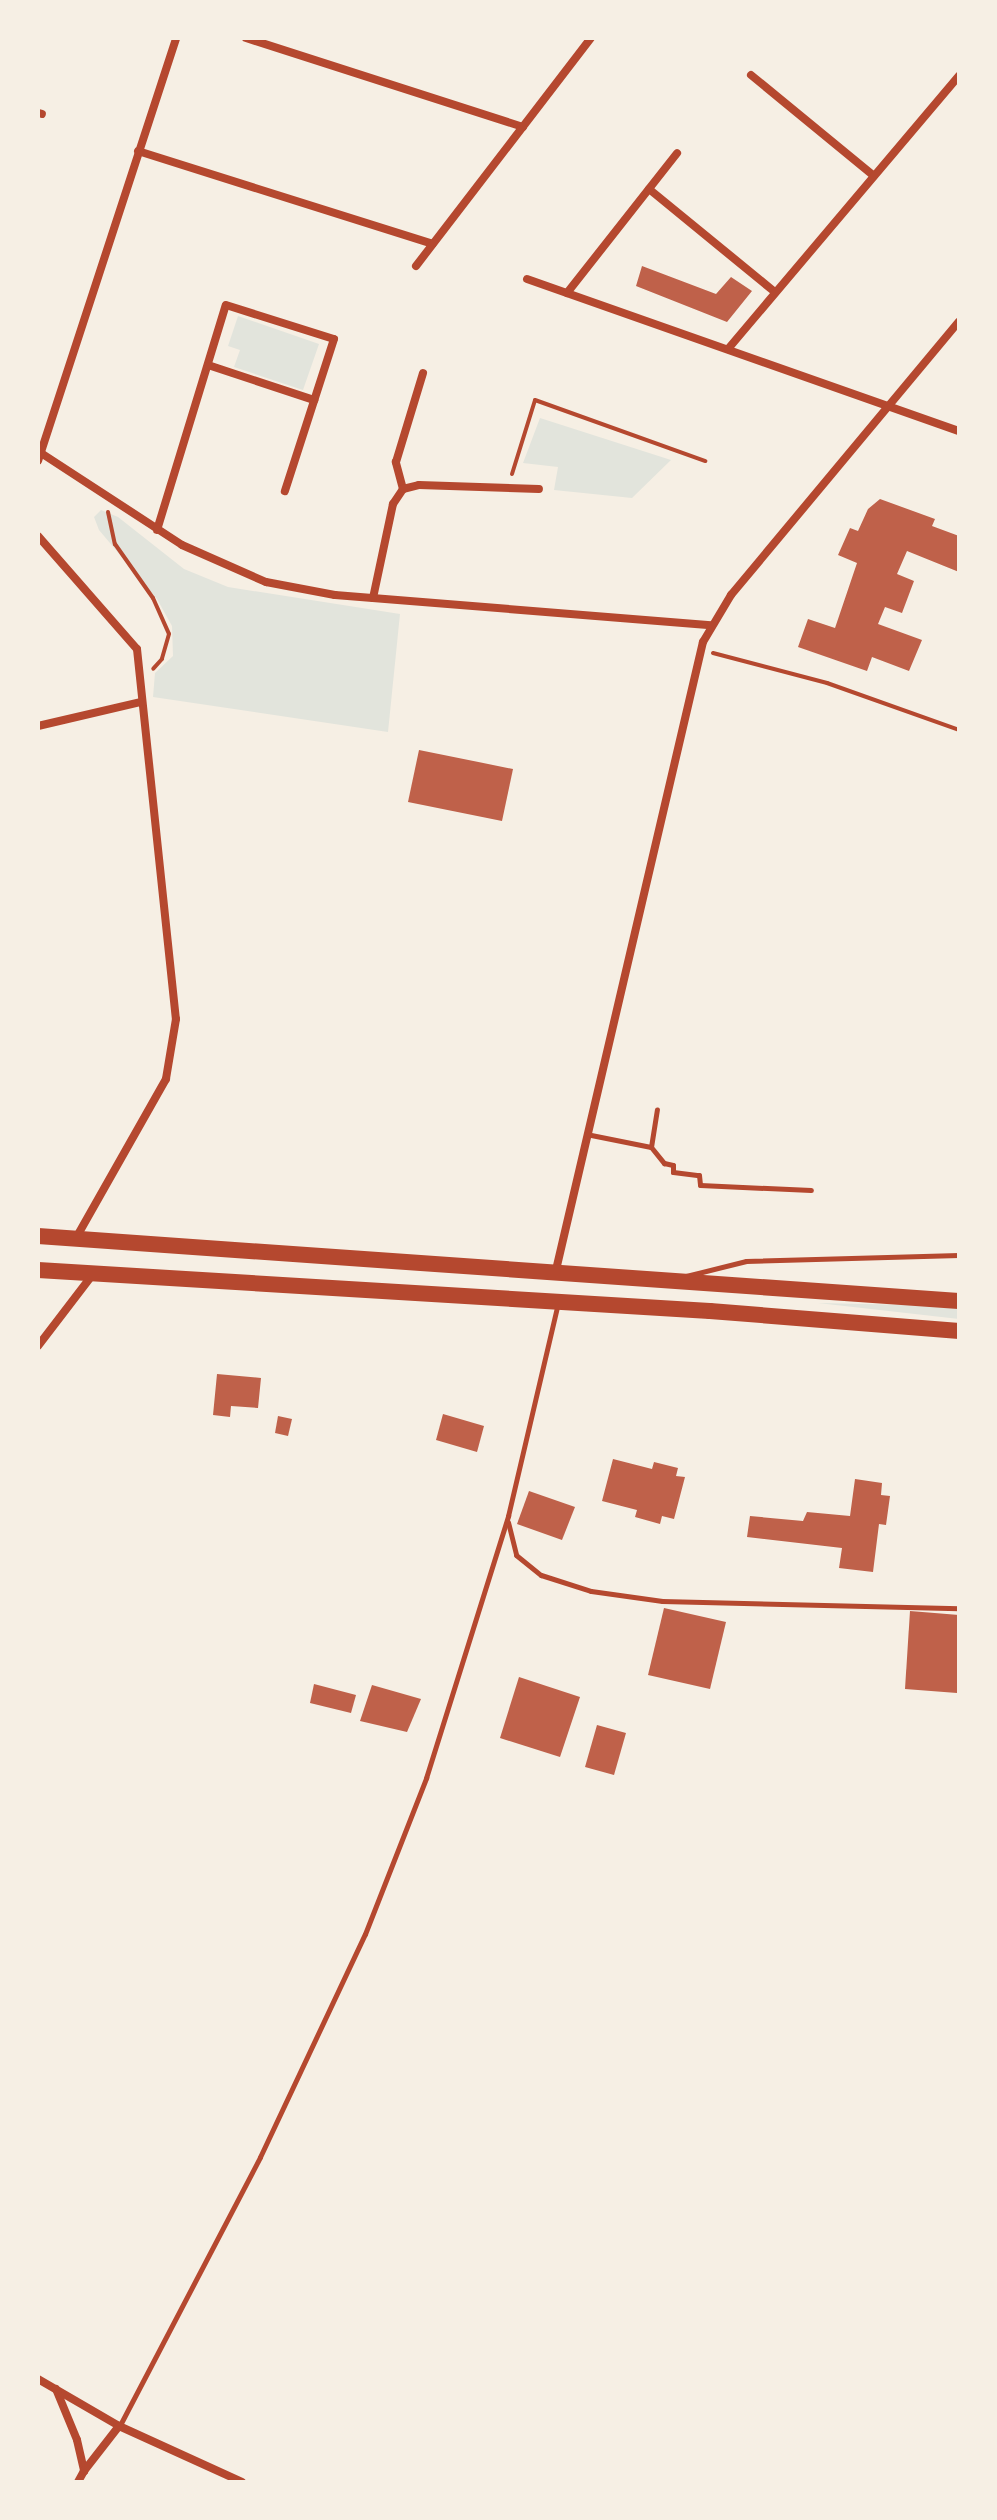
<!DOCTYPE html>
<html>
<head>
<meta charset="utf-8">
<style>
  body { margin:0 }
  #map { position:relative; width:997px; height:2520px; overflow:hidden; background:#f6efe4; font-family:Arial,sans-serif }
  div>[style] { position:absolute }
  .green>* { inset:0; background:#e2e4dc }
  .building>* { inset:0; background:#bf614a }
  .path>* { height:4px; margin:-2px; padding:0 2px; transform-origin:2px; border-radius:2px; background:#b5482f }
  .service>* { height:5px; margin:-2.5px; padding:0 2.5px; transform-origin:2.5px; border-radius:2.5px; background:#b5482f }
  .minor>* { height:8px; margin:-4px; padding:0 4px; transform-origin:4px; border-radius:4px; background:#b5482f }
  .primary>* { height:16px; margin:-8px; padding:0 8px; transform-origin:8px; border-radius:8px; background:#b5482f }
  span { translate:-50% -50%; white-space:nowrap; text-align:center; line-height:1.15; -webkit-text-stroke:7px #f6efe4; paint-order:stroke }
  .frame { position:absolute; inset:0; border:40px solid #f6efe4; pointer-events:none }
</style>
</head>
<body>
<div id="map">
  <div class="green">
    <div style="clip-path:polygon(238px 316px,319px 344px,303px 390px,234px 367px,240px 350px,228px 346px)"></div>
    <div style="clip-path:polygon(540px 418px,671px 460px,632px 498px,554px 490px,558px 467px,523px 463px)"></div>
    <div style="clip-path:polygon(101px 510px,118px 517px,184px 569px,228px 587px,400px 614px,388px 732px,153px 697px,155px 673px,173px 656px,172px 626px,157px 599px,99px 530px,94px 517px)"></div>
    <div style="clip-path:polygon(818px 1303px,959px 1306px,959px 1319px)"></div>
  </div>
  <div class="building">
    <div style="clip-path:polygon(642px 266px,716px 294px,731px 277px,752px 291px,727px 322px,636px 286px)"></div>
    <div style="clip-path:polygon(880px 499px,935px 519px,932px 526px,959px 536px,959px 572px,907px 551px,897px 574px,914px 581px,902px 613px,885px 607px,878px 624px,922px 640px,909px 671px,872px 657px,867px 671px,798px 647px,808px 619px,835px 628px,857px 563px,838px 555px,850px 528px,858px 531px,868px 509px)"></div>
    <div style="clip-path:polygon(419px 750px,513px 769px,502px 821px,408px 802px)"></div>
    <div style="clip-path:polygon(217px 1374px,261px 1378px,258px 1408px,231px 1406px,230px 1417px,213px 1415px)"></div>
    <div style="clip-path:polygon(443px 1414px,484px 1426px,477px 1452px,436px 1440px)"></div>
    <div style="clip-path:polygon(278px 1416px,292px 1419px,288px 1436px,275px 1433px)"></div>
    <div style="clip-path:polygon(613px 1459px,652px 1469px,654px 1462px,678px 1468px,676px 1476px,685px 1477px,674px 1519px,662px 1516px,660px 1524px,635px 1517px,637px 1510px,602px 1501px)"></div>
    <div style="clip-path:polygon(855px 1479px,882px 1483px,881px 1495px,890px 1496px,886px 1525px,879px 1524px,873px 1572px,839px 1568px,842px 1548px,747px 1537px,750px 1516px,803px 1521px,807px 1512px,850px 1516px)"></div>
    <div style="clip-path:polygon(529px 1491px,575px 1507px,562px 1540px,517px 1524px)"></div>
    <div style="clip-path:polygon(664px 1608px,726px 1622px,710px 1689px,648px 1675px)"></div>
    <div style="clip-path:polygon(910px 1611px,959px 1615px,957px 1693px,905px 1689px)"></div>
    <div style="clip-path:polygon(519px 1677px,580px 1697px,560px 1757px,500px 1738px)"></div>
    <div style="clip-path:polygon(314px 1684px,356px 1695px,351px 1713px,310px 1703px)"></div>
    <div style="clip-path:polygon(372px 1685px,421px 1699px,407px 1732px,360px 1721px)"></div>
    <div style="clip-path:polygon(597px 1725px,626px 1733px,614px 1775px,585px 1767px)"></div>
  </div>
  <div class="path">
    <div style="left:512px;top:474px;width:77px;rotate:-72.7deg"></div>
    <div style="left:535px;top:400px;width:181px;rotate:19.7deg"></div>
    <div style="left:108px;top:512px;width:33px;rotate:78deg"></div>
    <div style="left:115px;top:544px;width:66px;rotate:54.9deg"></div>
    <div style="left:153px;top:598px;width:39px;rotate:66deg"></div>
    <div style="left:169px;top:634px;width:26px;rotate:106deg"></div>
    <div style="left:162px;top:659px;width:13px;rotate:132deg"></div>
    <div style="left:713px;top:653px;width:118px;rotate:14.7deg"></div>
    <div style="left:827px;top:683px;width:140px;rotate:19.6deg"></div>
  </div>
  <div class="service">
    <div style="left:591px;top:1135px;width:61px;rotate:11.3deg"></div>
    <div style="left:651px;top:1147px;width:21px;rotate:51deg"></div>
    <div style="left:664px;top:1163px;width:9px;rotate:13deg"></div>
    <div style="left:673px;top:1165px;width:7px;rotate:90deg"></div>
    <div style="left:673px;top:1172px;width:26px;rotate:7deg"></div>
    <div style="left:699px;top:1175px;width:10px;rotate:84deg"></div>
    <div style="left:700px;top:1185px;width:111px;rotate:2.6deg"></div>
    <div style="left:651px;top:1147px;width:38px;rotate:-81deg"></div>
    <div style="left:686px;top:1276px;width:62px;rotate:-14deg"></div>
    <div style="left:746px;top:1261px;width:213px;rotate:-1.6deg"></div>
    <div style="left:508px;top:1522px;width:34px;rotate:76deg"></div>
    <div style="left:516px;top:1555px;width:32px;rotate:39deg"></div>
    <div style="left:541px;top:1575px;width:52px;rotate:17.7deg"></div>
    <div style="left:591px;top:1591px;width:72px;rotate:8deg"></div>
    <div style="left:662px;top:1601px;width:297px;rotate:1.4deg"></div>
    <div style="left:120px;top:2425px;width:302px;rotate:-62.4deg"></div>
    <div style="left:260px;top:2157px;width:246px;rotate:-64.8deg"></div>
    <div style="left:365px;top:1934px;width:168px;rotate:-68.6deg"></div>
    <div style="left:426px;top:1778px;width:275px;rotate:-72.6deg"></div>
    <div style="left:508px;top:1516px;width:219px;rotate:-76.8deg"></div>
  </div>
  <div class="minor">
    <div style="left:246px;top:38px;width:291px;rotate:17.8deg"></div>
    <div style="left:751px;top:75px;width:159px;rotate:39.4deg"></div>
    <div style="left:38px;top:113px;width:4px;rotate:14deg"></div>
    <div style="left:138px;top:151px;width:309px;rotate:17.5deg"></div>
    <div style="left:649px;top:189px;width:163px;rotate:39.3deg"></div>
    <div style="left:416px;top:266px;width:287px;rotate:-52.5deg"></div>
    <div style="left:527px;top:279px;width:458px;rotate:19.4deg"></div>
    <div style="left:567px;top:293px;width:178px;rotate:-51.8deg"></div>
    <div style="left:728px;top:349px;width:358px;rotate:-49.8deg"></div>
    <div style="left:208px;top:365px;width:112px;rotate:18.3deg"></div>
    <div style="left:41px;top:453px;width:168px;rotate:33.1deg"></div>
    <div style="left:182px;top:545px;width:92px;rotate:23.8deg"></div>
    <div style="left:266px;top:582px;width:70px;rotate:10.7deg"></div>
    <div style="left:335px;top:595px;width:377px;rotate:4.6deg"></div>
    <div style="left:38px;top:461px;width:445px;rotate:-71.9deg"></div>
    <div style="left:403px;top:489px;width:28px;rotate:-105deg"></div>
    <div style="left:396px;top:462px;width:93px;rotate:-73.1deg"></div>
    <div style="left:157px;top:530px;width:235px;rotate:-73deg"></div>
    <div style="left:226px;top:305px;width:113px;rotate:17.5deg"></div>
    <div style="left:334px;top:339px;width:160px;rotate:107.9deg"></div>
    <div style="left:38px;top:536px;width:150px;rotate:48.8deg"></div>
    <div style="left:137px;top:649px;width:372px;rotate:84deg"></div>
    <div style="left:176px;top:1019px;width:61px;rotate:99.5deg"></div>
    <div style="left:166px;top:1079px;width:183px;rotate:119.5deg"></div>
    <div style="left:373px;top:598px;width:96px;rotate:-78deg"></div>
    <div style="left:393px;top:504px;width:18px;rotate:-56deg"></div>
    <div style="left:403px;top:489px;width:16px;rotate:-14deg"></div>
    <div style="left:419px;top:485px;width:120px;rotate:1.9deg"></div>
    <div style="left:38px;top:726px;width:106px;rotate:-13.1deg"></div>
    <div style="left:556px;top:1270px;width:645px;rotate:-76.83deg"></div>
    <div style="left:703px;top:642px;width:55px;rotate:-59.2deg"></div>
    <div style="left:731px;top:595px;width:356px;rotate:-50.2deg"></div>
    <div style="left:38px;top:1346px;width:91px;rotate:-52.6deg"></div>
    <div style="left:38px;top:2379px;width:94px;rotate:30.1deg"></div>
    <div style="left:119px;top:2426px;width:135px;rotate:24.5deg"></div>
    <div style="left:56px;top:2389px;width:55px;rotate:67.6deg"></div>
    <div style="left:77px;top:2440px;width:32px;rotate:77deg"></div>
    <div style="left:84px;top:2471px;width:13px;rotate:119deg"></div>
    <div style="left:84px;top:2471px;width:57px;rotate:-52.1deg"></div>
  </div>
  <div class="primary">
    <div style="left:38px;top:1236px;width:923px;rotate:4.04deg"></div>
    <div style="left:38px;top:1270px;width:673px;rotate:3.49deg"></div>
    <div style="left:710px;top:1311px;width:250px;rotate:4.6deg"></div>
  </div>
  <div class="frame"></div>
</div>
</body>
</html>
